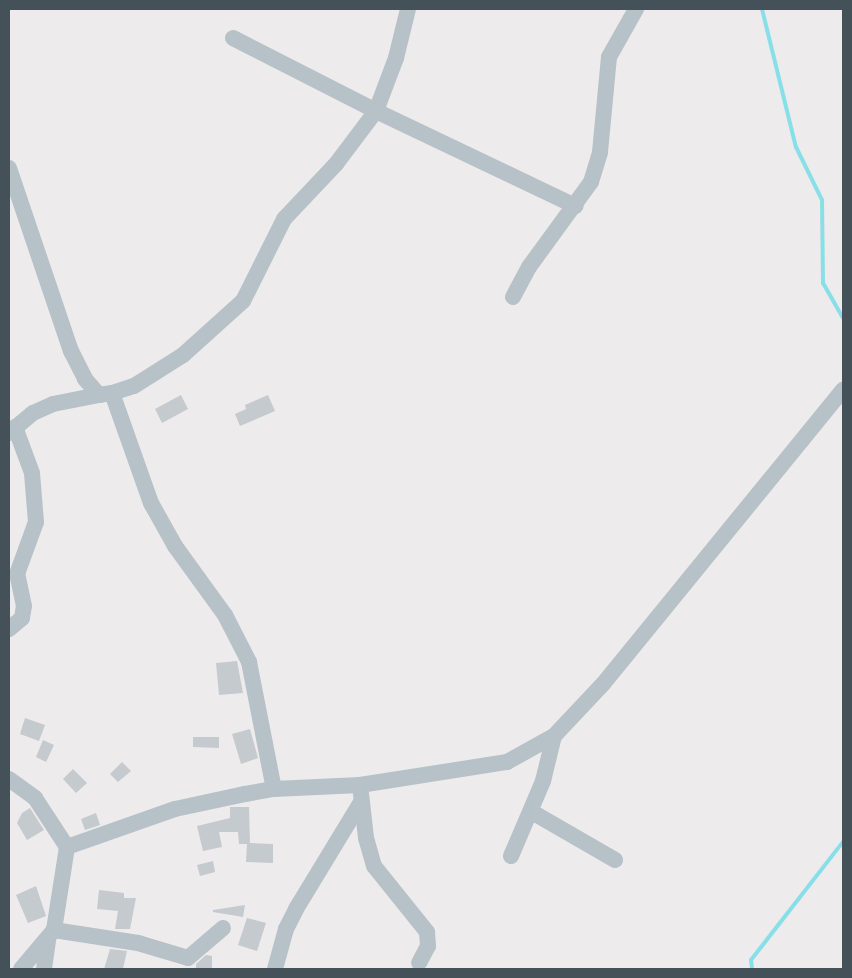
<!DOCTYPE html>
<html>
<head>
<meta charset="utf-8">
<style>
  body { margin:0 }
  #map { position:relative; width:852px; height:978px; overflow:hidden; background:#eeebec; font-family:Arial,sans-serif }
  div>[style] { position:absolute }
  .stream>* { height:4px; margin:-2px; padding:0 2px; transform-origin:2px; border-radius:2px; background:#89dfe7 }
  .building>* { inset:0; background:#c5cace }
  .minor>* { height:16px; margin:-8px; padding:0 8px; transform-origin:8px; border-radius:8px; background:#b7c2c8 }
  span { translate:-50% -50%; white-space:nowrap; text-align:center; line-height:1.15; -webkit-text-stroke:4px #fff; paint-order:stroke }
  .frame { position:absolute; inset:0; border:10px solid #455158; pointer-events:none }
</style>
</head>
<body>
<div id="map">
  <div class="stream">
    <div style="left:762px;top:9px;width:142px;rotate:76.2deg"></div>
    <div style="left:796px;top:147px;width:59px;rotate:63.9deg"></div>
    <div style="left:822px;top:200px;width:83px;rotate:89.3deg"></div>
    <div style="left:823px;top:283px;width:40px;rotate:60.3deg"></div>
    <div style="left:752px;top:969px;width:9px;rotate:-96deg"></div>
    <div style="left:751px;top:960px;width:150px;rotate:-52.1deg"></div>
  </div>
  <div class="building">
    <div style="clip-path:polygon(181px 395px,188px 409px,162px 423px,155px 409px)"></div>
    <div style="clip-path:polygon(268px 395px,275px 411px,240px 426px,235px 414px,246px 409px,245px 405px)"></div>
    <div style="clip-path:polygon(237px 661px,243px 693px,219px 695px,216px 663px)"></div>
    <div style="clip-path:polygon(25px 718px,45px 725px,39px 741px,20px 734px)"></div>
    <div style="clip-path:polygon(250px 729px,258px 758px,241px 764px,232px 734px)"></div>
    <div style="clip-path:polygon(193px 737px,219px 737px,219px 748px,193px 747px)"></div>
    <div style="clip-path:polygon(43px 740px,54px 745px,46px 762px,36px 757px)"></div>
    <div style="clip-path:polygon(122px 762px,131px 771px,118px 782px,110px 774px)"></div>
    <div style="clip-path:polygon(73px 769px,87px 783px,76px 793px,63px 779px)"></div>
    <div style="clip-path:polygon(230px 807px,249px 807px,250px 843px,273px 844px,273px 863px,246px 862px,247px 844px,239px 844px,238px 832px,219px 832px,222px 847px,203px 851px,197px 826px,230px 818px)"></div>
    <div style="clip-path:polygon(30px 808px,44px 830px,27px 840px,17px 823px,22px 813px)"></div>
    <div style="clip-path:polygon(96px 813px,100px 825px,85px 830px,81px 819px)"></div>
    <div style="clip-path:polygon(213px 861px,215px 872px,200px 876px,197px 865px)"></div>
    <div style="clip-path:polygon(36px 886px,46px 916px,28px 923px,16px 895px)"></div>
    <div style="clip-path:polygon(99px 890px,124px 893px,124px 898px,136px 898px,130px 929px,115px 929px,118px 911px,97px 909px)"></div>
    <div style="clip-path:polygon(245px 905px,243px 917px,213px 912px,213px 910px)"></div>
    <div style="clip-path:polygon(247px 918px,266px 923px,257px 951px,238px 945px)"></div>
    <div style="clip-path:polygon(110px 949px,127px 951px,123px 969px,104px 969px)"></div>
    <div style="clip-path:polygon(206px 955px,212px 956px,212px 969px,196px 969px,196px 964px)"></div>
  </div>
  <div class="minor">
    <div style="left:233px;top:38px;width:161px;rotate:27deg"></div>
    <div style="left:376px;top:111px;width:221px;rotate:25.5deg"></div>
    <div style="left:9px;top:168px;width:193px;rotate:71.3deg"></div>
    <div style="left:71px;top:351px;width:31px;rotate:63deg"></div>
    <div style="left:85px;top:379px;width:21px;rotate:49deg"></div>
    <div style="left:99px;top:395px;width:13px;rotate:-9deg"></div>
    <div style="left:112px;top:393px;width:117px;rotate:70.5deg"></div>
    <div style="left:151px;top:503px;width:49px;rotate:60.8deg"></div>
    <div style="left:175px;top:546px;width:85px;rotate:54.1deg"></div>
    <div style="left:225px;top:615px;width:53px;rotate:62.9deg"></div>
    <div style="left:249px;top:662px;width:129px;rotate:78.9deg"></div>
    <div style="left:513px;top:297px;width:34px;rotate:-62deg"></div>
    <div style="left:529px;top:267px;width:105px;rotate:-53.9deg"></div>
    <div style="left:591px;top:182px;width:31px;rotate:-73deg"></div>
    <div style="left:600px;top:152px;width:95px;rotate:-84.6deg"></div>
    <div style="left:609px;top:57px;width:55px;rotate:-60.6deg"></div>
    <div style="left:112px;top:393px;width:23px;rotate:-18deg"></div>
    <div style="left:134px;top:386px;width:58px;rotate:-32.3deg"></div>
    <div style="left:183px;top:355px;width:81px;rotate:-42deg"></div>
    <div style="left:243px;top:301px;width:92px;rotate:-63.4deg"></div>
    <div style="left:284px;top:219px;width:76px;rotate:-46.6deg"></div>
    <div style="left:336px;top:164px;width:66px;rotate:-53deg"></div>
    <div style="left:376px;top:111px;width:57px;rotate:-69.3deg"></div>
    <div style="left:396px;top:58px;width:50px;rotate:-76.2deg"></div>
    <div style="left:9px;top:433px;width:31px;rotate:-40deg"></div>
    <div style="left:33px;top:413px;width:22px;rotate:-24deg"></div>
    <div style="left:53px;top:404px;width:47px;rotate:-11.1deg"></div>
    <div style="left:9px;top:629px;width:17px;rotate:-40deg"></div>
    <div style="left:22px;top:618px;width:12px;rotate:-81deg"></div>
    <div style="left:24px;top:606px;width:33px;rotate:-102deg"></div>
    <div style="left:17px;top:574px;width:55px;rotate:-69.9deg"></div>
    <div style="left:36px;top:522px;width:49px;rotate:-94.7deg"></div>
    <div style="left:32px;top:473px;width:49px;rotate:-110.3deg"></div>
    <div style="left:9px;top:779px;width:32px;rotate:36deg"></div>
    <div style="left:35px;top:798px;width:59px;rotate:56.9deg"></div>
    <div style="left:67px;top:847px;width:84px;rotate:98.9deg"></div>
    <div style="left:54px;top:930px;width:51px;rotate:130.2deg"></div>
    <div style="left:360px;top:785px;width:53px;rotate:83.5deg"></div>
    <div style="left:366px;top:838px;width:29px;rotate:74deg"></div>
    <div style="left:374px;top:866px;width:85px;rotate:51.2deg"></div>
    <div style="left:427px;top:932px;width:14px;rotate:86deg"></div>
    <div style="left:428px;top:946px;width:19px;rotate:118deg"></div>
    <div style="left:532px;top:812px;width:96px;rotate:30deg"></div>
    <div style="left:67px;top:847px;width:114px;rotate:-19.4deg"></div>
    <div style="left:175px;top:809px;width:72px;rotate:-12.1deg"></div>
    <div style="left:245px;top:794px;width:29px;rotate:-10deg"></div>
    <div style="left:274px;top:789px;width:86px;rotate:-2.7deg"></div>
    <div style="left:360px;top:785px;width:149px;rotate:-8.9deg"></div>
    <div style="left:507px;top:762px;width:54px;rotate:-29deg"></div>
    <div style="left:554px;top:736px;width:71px;rotate:-46.7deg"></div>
    <div style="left:603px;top:684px;width:380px;rotate:-50.8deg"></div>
    <div style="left:511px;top:856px;width:82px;rotate:-66.9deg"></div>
    <div style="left:543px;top:781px;width:46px;rotate:-76.3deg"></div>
    <div style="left:54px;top:930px;width:85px;rotate:8.8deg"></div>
    <div style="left:138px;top:943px;width:52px;rotate:16.7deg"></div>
    <div style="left:188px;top:958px;width:46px;rotate:-40.6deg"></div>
    <div style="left:44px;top:969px;width:29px;rotate:-82deg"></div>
    <div style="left:275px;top:969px;width:41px;rotate:-74.6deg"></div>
    <div style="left:286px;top:929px;width:22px;rotate:-63deg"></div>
    <div style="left:296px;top:909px;width:125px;rotate:-58.7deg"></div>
  </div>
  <div class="frame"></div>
</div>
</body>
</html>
